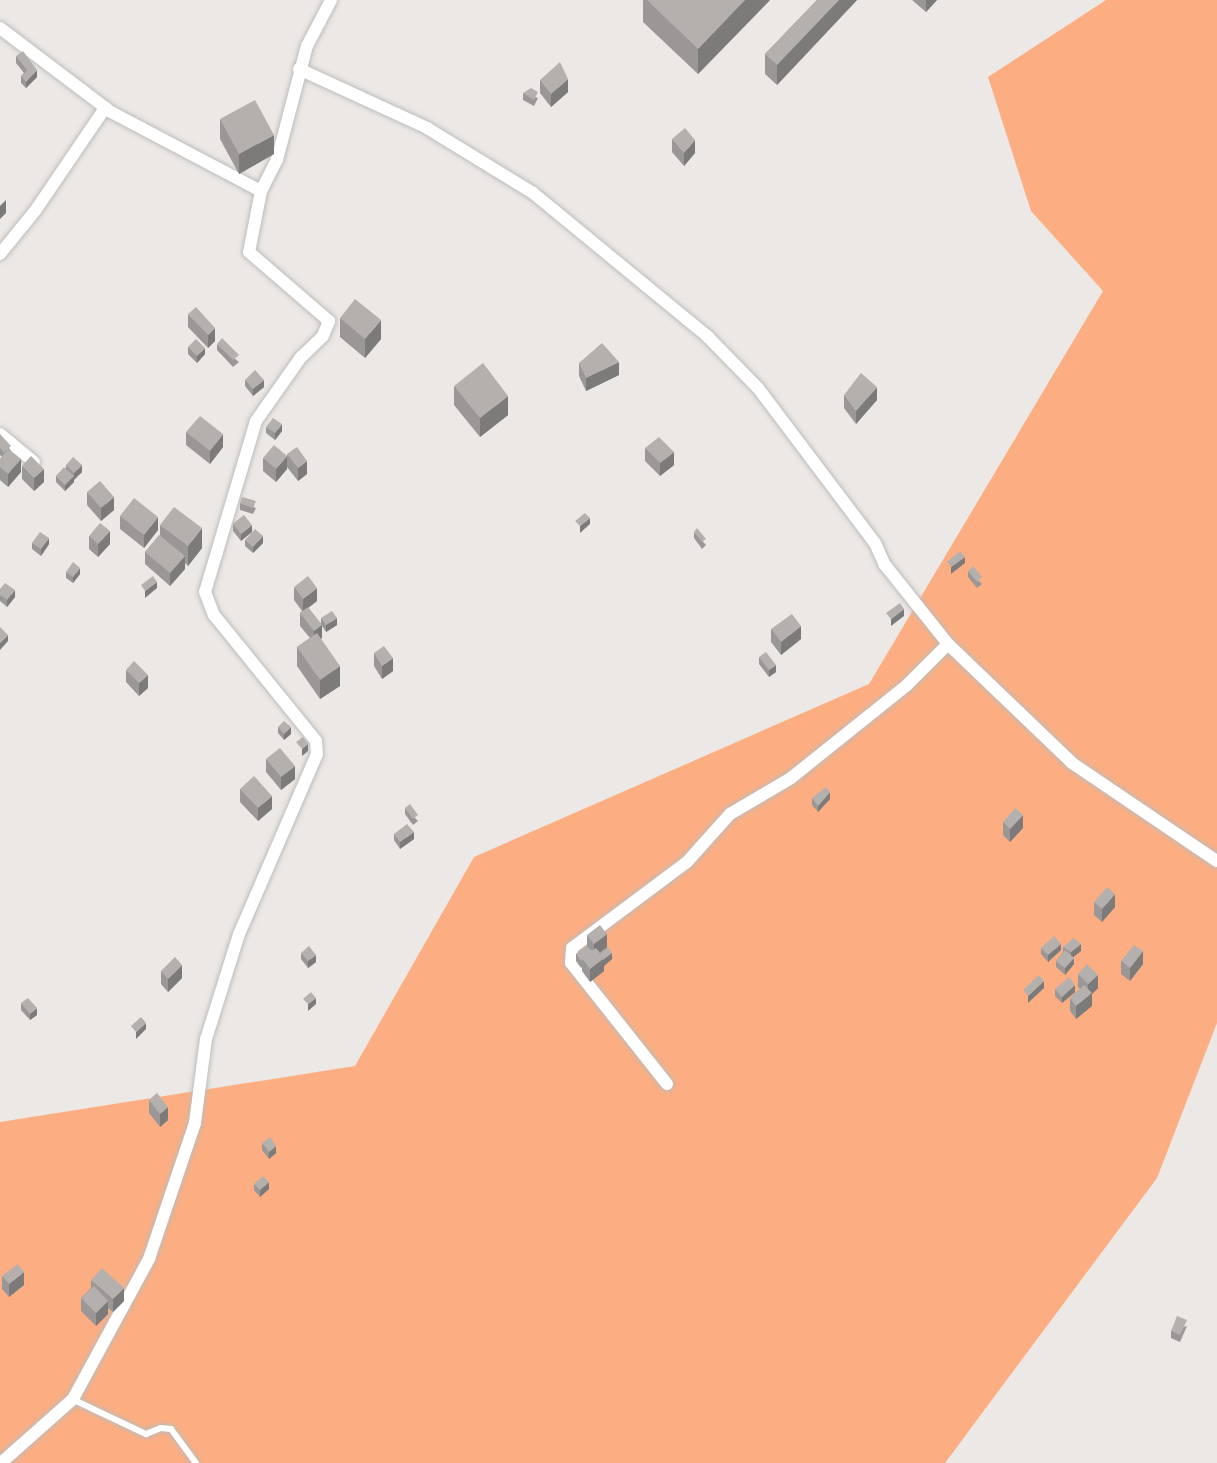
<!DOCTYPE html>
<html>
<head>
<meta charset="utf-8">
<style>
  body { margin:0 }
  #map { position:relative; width:1217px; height:1463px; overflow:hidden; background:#ebe8e6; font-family:"Fira Sans Condensed",sans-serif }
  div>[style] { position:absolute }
  .green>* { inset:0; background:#fcae82 }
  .roads { filter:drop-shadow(0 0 2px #bebbb9) drop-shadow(0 0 2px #bebbb9) }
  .service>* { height:6px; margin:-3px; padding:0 3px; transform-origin:3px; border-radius:3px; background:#fff }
  .minor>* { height:12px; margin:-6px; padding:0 6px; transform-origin:6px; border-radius:6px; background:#fff }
  .wall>* { inset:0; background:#9a9796 }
  .shaded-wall>* { inset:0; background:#7d7b7a }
  .building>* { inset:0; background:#b3b0ae }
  span { translate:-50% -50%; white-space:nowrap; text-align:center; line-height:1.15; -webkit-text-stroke:9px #f8f5f3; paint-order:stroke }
</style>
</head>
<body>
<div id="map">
  <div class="green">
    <div style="clip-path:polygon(1106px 0,1217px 0,1217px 1023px,1157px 1178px,945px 1463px,0 1463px,0 1122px,355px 1066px,474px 857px,869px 684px,1103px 291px,1031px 211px,988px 77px)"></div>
  </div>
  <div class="roads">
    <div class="service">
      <div style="left:74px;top:1400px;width:80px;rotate:25.3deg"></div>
      <div style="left:146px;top:1434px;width:16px;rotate:-22deg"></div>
      <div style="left:161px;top:1428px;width:10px;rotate:6deg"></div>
      <div style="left:171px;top:1429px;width:42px;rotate:53.7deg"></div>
    </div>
    <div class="minor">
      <div style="left:0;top:28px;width:139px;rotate:37.1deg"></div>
      <div style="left:111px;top:112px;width:170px;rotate:27.8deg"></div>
      <div style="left:261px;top:191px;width:62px;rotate:101.1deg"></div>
      <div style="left:249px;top:252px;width:106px;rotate:40.8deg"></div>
      <div style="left:329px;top:321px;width:16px;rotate:112deg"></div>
      <div style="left:323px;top:336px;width:30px;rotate:136deg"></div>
      <div style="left:301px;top:357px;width:78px;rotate:125.1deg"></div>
      <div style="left:256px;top:421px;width:178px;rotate:106.6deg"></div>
      <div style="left:205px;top:592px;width:25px;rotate:69deg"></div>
      <div style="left:214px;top:615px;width:162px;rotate:51deg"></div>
      <div style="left:316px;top:741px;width:13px;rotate:86deg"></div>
      <div style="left:317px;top:754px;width:196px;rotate:113.4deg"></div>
      <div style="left:239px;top:934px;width:110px;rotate:107.4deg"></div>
      <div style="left:206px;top:1039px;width:85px;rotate:97.5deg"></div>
      <div style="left:195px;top:1123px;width:144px;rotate:108.7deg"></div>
      <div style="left:149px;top:1259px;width:159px;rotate:118.5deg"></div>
      <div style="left:73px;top:1399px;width:96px;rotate:138.4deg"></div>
      <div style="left:299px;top:69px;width:141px;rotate:24.7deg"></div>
      <div style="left:427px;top:128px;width:124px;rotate:31.5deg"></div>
      <div style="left:533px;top:193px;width:227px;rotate:39.4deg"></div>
      <div style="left:708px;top:337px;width:71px;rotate:45.6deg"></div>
      <div style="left:758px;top:388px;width:194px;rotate:53deg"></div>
      <div style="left:875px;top:543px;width:24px;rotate:66deg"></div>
      <div style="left:885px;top:565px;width:101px;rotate:51.4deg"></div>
      <div style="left:948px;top:644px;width:172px;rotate:43.8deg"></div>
      <div style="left:1072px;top:763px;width:175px;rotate:34.1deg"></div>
      <div style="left:261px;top:191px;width:35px;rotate:-63deg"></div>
      <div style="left:277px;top:160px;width:118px;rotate:-75.3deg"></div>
      <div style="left:307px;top:46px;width:52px;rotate:-62.4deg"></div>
      <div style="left:0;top:254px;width:55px;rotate:-50.9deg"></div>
      <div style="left:35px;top:211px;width:125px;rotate:-55.8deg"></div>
      <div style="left:0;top:434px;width:44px;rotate:39.5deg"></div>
      <div style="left:667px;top:1084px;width:154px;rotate:-128.4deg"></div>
      <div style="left:571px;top:963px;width:15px;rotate:-86deg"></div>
      <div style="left:572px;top:948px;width:144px;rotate:-36.8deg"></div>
      <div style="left:687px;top:862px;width:64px;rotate:-48.1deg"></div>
      <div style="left:730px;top:814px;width:71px;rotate:-30.5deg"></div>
      <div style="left:791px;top:778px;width:149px;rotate:-38.7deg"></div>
      <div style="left:907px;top:685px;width:58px;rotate:-45deg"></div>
    </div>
  </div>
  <div class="wall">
    <div style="clip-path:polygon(643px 0,770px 0,698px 74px,643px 22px)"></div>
    <div style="clip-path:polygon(817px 0,857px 0,777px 85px,765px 74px,765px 54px)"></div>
    <div style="clip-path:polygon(912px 0,937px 0,926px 12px)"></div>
    <div style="clip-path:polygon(16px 56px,37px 77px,26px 88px,21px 83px,21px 76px,24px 73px,16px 63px)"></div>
    <div style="clip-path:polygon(540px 80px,568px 92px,551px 107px,540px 93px)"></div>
    <div style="clip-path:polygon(523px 93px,538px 98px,534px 106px,523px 100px)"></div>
    <div style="clip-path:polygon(220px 119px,274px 154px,239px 174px,220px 139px)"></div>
    <div style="clip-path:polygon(672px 139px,695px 153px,684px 166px,672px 152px)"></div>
    <div style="clip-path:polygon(188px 314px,215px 341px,208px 348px,188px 327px)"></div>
    <div style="clip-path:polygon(340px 318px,381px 339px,365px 358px,340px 337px)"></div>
    <div style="clip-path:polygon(217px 344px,239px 362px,233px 367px,217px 350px)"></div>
    <div style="clip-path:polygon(188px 347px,205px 354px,197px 363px,188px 354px)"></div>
    <div style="clip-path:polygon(579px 363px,619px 375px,586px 391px,579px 376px)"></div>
    <div style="clip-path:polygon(245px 380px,264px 387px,253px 396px,245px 386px)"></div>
    <div style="clip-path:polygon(454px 386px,508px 415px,480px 437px,454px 405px)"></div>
    <div style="clip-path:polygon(844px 395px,877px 400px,856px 424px,844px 408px)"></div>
    <div style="clip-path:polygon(266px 427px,282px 431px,275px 440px,266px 433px)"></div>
    <div style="clip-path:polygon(186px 432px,223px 447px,210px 464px,186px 445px)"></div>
    <div style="clip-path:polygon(0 434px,11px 451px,21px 472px,8px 487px,0 480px,0 459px,2px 457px,0 455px)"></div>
    <div style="clip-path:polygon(645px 448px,674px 465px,660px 476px,645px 461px)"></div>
    <div style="clip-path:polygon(287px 454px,307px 474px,298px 481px,287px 467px)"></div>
    <div style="clip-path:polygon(263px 458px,287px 469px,276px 482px,263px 471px)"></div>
    <div style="clip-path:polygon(66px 465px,82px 472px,74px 479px,74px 482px,65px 491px,56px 482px,56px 476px,66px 468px)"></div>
    <div style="clip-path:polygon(22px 466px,44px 482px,34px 491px,22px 479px)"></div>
    <div style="clip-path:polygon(87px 492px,114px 510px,101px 521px,87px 505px)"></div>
    <div style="clip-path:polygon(240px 503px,256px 508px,253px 514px,240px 510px)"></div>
    <div style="clip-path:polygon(244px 515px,241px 541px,233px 531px,233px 524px)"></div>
    <div style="clip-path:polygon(120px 516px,158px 530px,144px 548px,120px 529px)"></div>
    <div style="clip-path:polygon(160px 525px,202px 548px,188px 566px,185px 563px,185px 569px,170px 586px,145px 564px,145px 552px,160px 535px)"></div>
    <div style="clip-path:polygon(694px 532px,706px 545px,702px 549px,694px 538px)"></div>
    <div style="clip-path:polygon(89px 536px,110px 544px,98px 557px,89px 549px)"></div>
    <div style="clip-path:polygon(245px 540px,263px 543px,253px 553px,245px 546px)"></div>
    <div style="clip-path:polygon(32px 543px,49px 544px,41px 556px,32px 549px)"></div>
    <div style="clip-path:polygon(968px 571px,982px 584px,977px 588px,968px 577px)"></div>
    <div style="clip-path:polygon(66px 572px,80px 574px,73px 583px,66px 578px)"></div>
    <div style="clip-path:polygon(294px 587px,317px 601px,308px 608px,321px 624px,321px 618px,337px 625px,326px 632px,322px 626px,321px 639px,340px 686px,320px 699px,297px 666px,297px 647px,310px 638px,300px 626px,300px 613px,302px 611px,294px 600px)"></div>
    <div style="clip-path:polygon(0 589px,15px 597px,7px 607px,0 601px)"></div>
    <div style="clip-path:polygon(771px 629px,801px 639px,781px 655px,771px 642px)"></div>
    <div style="clip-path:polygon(374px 653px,393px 671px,382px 679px,374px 666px)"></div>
    <div style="clip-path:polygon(759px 657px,776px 672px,769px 677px,759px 664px)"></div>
    <div style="clip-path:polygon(126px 670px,148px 688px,139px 696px,126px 682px)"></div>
    <div style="clip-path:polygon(278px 727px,291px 734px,284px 740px,278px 733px)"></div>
    <div style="clip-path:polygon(266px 759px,295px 779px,281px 790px,266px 772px)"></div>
    <div style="clip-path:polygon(240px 789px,272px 809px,258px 821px,240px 802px)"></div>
    <div style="clip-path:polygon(812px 798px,830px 799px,818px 812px,812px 805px)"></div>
    <div style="clip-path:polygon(405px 808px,418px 821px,413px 825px,405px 814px)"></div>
    <div style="clip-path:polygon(1003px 822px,1023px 828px,1010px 842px,1003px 835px)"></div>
    <div style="clip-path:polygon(394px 834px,414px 839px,400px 849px,394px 840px)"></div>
    <div style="clip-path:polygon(1094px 902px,1115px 907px,1102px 922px,1094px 915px)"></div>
    <div style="clip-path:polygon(587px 935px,607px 947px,612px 959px,604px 966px,604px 971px,590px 982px,582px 971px,582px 967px,581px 968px,576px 961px,576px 954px,587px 946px)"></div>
    <div style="clip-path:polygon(1063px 947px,1081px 951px,1073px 957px,1074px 964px,1065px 975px,1056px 967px,1056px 961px,1063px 952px)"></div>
    <div style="clip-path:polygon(1041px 948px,1061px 950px,1048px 962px,1041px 954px)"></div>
    <div style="clip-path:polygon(301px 953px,316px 962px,308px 968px,301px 959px)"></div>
    <div style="clip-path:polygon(1121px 961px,1143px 964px,1130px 981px,1121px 974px)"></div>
    <div style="clip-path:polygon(161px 971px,182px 978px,168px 992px,161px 984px)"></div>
    <div style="clip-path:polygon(1078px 974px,1098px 988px,1092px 994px,1092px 1006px,1076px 1019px,1070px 1011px,1070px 998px,1080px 989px,1078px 987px)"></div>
    <div style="clip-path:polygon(1055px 989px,1075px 992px,1062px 1003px,1055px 996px)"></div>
    <div style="clip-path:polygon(21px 1003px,37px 1015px,30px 1020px,21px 1010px)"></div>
    <div style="clip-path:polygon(149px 1100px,168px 1120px,160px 1127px,149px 1113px)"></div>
    <div style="clip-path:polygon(262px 1143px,276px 1153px,269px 1159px,262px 1150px)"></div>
    <div style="clip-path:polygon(254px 1184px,269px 1189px,260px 1197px,254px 1190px)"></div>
    <div style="clip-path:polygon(2px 1276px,24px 1285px,9px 1297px,2px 1289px)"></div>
    <div style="clip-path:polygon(91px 1280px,124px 1301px,113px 1312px,108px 1308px,108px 1314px,96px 1326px,81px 1311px,81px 1298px,91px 1288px)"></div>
    <div style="clip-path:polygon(1187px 1326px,1180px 1342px,1171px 1338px,1171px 1331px)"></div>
  </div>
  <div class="shaded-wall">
    <div style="clip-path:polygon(745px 0,770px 0,698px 74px,698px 49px)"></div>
    <div style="clip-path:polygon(839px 0,857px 0,777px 85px,777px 65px)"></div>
    <div style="clip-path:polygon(926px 0,937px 0,926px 12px)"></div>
    <div style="clip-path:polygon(37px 70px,37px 77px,26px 88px,26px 82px)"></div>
    <div style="clip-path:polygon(568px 79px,568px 92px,551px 107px,551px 94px)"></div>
    <div style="clip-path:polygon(274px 135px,274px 154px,239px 174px,239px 154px)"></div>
    <div style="clip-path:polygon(695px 140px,695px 153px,684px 166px,684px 153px)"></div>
    <div style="clip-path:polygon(6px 200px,6px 213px,0 219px,0 206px)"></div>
    <div style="clip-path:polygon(381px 320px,381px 339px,365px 358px,365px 339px)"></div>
    <div style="clip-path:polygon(215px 328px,215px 341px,208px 348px,208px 335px)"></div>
    <div style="clip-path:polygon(205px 348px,205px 354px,197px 363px,197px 356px)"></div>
    <div style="clip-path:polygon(619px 362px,619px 375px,586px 391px,586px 378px)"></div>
    <div style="clip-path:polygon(264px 380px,264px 387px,253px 396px,253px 389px)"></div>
    <div style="clip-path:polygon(877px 387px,877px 400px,856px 424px,856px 411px)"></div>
    <div style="clip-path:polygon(508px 396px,508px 415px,480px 437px,480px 418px)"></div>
    <div style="clip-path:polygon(282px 424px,282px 431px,275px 440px,275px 433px)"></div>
    <div style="clip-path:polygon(223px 434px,223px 447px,210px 464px,210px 451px)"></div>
    <div style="clip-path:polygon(674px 452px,674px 465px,660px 476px,660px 463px)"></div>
    <div style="clip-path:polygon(287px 456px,287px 469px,276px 482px,276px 469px)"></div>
    <div style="clip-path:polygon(21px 459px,21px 472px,8px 487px,8px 474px)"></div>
    <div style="clip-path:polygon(307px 461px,307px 474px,298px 481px,298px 468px)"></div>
    <div style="clip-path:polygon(82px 465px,82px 472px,74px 480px,74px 473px)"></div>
    <div style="clip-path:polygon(44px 469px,44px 482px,34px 491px,34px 478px)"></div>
    <div style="clip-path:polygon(74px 476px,74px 482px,65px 491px,65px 485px)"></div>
    <div style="clip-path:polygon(114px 497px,114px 510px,101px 521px,101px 508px)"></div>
    <div style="clip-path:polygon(158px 517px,158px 530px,144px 548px,144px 535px)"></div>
    <div style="clip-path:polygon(590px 518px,590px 524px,580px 533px,580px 526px)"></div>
    <div style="clip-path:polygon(252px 525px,252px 532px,241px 541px,241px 534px)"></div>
    <div style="clip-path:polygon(202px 528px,202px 548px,188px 566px,188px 546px)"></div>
    <div style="clip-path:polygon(110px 531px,110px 544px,98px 557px,98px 544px)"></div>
    <div style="clip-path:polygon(263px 536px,263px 543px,253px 553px,253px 547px)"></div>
    <div style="clip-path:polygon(49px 538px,49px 544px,41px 556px,41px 549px)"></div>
    <div style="clip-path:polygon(185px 556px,185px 569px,170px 586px,170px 573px)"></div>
    <div style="clip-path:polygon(965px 557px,965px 563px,951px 574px,951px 567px)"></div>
    <div style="clip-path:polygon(80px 568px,80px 574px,73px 583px,73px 577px)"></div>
    <div style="clip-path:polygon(157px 582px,157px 588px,145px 598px,145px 591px)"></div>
    <div style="clip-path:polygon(317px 588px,317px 601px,303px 612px,303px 599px)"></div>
    <div style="clip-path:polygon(15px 590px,15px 597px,7px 607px,7px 600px)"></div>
    <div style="clip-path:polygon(904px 609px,904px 616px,891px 626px,891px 619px)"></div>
    <div style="clip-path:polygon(337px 618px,337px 625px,326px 632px,326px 625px)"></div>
    <div style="clip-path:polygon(322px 625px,322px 638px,314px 644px,314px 631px)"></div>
    <div style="clip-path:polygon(801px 626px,801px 639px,781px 655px,781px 642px)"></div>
    <div style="clip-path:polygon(8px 635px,8px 641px,0 650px,0 643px)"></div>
    <div style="clip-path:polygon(393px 658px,393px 671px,382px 679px,382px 666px)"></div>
    <div style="clip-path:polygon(776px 665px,776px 672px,769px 677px,769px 670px)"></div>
    <div style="clip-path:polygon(340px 666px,340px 686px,320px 699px,320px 680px)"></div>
    <div style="clip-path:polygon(148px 675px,148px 688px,139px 696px,139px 683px)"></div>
    <div style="clip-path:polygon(291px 727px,291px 734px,284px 740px,284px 734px)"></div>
    <div style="clip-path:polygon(308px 744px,308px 751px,302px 756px,302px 749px)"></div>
    <div style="clip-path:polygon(295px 766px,295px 779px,281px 790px,281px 777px)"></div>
    <div style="clip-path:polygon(830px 792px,830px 799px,818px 812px,818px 806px)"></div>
    <div style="clip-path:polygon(272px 796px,272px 809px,258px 821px,258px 808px)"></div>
    <div style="clip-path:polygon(1023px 815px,1023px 828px,1010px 842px,1010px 829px)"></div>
    <div style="clip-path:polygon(414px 832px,414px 839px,400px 849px,400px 842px)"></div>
    <div style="clip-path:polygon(1115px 894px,1115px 907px,1102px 922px,1102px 909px)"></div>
    <div style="clip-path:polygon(607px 934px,607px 947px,594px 957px,594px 944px)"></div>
    <div style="clip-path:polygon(1061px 944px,1061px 950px,1048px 962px,1048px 955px)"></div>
    <div style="clip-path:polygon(1081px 944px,1081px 951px,1071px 959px,1071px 952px)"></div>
    <div style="clip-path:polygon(1143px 951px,1143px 964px,1130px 981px,1130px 968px)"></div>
    <div style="clip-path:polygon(612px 953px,612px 959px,604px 966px,604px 971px,590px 982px,590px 969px)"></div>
    <div style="clip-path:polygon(316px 955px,316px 962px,308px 968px,308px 961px)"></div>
    <div style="clip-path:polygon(1074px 958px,1074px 964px,1065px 975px,1065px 968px)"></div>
    <div style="clip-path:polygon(182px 965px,182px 978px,168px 992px,168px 979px)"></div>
    <div style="clip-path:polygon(1098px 975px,1098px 988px,1092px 994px,1092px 1006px,1076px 1019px,1076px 1006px,1088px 996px,1088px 984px)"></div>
    <div style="clip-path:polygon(1044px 981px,1044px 988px,1028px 1003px,1028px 996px)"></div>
    <div style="clip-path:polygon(1075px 985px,1075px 992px,1062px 1003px,1062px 997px)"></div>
    <div style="clip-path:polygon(316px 998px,316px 1004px,308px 1011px,308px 1004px)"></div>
    <div style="clip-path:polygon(37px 1008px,37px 1015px,30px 1020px,30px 1014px)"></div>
    <div style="clip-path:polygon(146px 1023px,146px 1029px,136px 1039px,136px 1032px)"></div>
    <div style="clip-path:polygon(168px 1107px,168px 1120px,160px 1127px,160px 1114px)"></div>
    <div style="clip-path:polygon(276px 1146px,276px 1153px,269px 1159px,269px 1152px)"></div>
    <div style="clip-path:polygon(269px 1182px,269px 1189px,260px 1197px,260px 1190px)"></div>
    <div style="clip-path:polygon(24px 1272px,24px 1285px,9px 1297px,9px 1284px)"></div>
    <div style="clip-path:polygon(124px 1288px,124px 1301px,113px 1312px,113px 1299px)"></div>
    <div style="clip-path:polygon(108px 1301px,108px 1314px,96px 1326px,96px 1313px)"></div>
  </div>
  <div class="building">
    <div style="clip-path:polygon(647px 0,745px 0,698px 49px)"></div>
    <div style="clip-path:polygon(817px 0,839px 0,777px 65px,765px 54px)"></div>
    <div style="clip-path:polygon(23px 51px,37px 70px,26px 82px,21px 76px,27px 70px,16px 56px)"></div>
    <div style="clip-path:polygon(560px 62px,568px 79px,551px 94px,540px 80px)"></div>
    <div style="clip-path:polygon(531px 88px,538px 92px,534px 100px,523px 93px)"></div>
    <div style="clip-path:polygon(255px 100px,274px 135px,239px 154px,220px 119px)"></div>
    <div style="clip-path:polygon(685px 128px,695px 140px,684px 153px,672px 139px)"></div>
    <div style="clip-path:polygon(355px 299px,381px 320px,365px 339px,340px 318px)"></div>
    <div style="clip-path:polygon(196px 307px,215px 328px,208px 335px,188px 314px)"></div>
    <div style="clip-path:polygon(222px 338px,239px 355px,233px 360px,217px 344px)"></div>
    <div style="clip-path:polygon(196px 339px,205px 348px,197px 356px,188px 347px)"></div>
    <div style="clip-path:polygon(602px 343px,619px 362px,586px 378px,579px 363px)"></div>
    <div style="clip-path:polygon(483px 363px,508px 396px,480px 418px,454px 386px)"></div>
    <div style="clip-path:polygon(255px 370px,264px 380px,253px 389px,245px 380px)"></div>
    <div style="clip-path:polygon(861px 373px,877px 387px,856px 411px,844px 395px)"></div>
    <div style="clip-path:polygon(200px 416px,223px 434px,210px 451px,186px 432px)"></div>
    <div style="clip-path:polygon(273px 418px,282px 424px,275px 433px,266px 427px)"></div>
    <div style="clip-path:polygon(0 434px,11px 446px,4px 453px,0 448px)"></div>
    <div style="clip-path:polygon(659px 437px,674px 452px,660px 463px,645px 448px)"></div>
    <div style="clip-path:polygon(274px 445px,287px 456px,276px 469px,263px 458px)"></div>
    <div style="clip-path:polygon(297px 447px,307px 461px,298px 468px,287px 454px)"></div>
    <div style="clip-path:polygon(8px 449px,21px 459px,8px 474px,0 467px,0 459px)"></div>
    <div style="clip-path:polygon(31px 456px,44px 469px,34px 478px,22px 466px)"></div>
    <div style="clip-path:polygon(73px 457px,82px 465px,74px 473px,66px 465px)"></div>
    <div style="clip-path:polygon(64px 467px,74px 476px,65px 485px,56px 476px)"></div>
    <div style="clip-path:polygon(100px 481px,114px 497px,101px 508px,87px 492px)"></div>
    <div style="clip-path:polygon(242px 497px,256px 501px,253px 508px,240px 503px)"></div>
    <div style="clip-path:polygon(134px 498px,158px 517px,144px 535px,120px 516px)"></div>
    <div style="clip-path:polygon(174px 507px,202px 528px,188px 546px,160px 525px)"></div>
    <div style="clip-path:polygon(585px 513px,590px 518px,580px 526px,575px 521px)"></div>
    <div style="clip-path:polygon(244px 515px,252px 525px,241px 534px,233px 524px)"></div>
    <div style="clip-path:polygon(100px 523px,110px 531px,98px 544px,89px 536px)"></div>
    <div style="clip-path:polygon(697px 528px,706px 539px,702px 542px,694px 532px)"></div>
    <div style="clip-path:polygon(255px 529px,263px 536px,253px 547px,245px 540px)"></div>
    <div style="clip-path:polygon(40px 532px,49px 538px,41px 549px,32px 543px)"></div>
    <div style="clip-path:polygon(159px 535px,185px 556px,170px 573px,145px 552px)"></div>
    <div style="clip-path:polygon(960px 551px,965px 557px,951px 567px,947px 562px)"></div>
    <div style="clip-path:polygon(73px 562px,80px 568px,73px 577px,66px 572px)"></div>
    <div style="clip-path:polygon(973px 566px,982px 577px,977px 582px,968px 571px)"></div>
    <div style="clip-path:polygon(153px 576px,157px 582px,145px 591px,141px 585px)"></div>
    <div style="clip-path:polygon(308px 576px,317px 588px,303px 599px,294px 587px)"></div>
    <div style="clip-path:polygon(5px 583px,15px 590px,7px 600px,0 595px,0 589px)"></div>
    <div style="clip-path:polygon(900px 603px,904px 609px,891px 619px,886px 613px)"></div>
    <div style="clip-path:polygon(308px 607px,322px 625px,314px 631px,300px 613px)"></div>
    <div style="clip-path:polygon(332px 611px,337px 618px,326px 625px,321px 618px)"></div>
    <div style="clip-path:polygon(792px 614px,801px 626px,781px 642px,771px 629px)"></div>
    <div style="clip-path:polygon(0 627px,8px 635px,0 643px)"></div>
    <div style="clip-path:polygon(317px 633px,340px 666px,320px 680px,297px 647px)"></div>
    <div style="clip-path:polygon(384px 646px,393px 658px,382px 666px,374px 653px)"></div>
    <div style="clip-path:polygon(766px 652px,776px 665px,769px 670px,759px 657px)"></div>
    <div style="clip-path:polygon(134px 661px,148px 675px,139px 683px,126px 670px)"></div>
    <div style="clip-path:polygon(284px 721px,291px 727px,284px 734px,278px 727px)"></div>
    <div style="clip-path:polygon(303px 737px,308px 744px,302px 749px,296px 742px)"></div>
    <div style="clip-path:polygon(280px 748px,295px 766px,281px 777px,266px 759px)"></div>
    <div style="clip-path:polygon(254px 776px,272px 796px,258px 808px,240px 789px)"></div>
    <div style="clip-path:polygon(826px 787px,830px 792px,818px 806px,812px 798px)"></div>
    <div style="clip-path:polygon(410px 804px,418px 815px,413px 819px,405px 808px)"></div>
    <div style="clip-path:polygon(1015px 808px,1023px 815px,1010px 829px,1003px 822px)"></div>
    <div style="clip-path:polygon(407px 824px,414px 832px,400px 842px,394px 834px)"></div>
    <div style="clip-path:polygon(1107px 887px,1115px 894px,1102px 909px,1094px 902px)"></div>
    <div style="clip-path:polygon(600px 925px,607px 934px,594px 944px,587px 935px)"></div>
    <div style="clip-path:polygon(1054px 936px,1061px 944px,1048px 955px,1041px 948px)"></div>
    <div style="clip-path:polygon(1074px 938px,1081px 944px,1071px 952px,1063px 947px)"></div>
    <div style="clip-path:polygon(1134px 945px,1143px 951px,1130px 968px,1121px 961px)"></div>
    <div style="clip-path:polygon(309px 946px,316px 955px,308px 961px,301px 953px)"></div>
    <div style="clip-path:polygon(587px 946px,592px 951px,581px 961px,576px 954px)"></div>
    <div style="clip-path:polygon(608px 947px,612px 953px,603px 960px,600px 953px)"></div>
    <div style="clip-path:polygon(596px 948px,604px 958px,590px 969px,582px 958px)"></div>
    <div style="clip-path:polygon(1065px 950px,1074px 958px,1065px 968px,1056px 961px)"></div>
    <div style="clip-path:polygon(175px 957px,182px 965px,168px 979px,161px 971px)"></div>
    <div style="clip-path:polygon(1087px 964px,1098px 975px,1088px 984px,1078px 974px)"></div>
    <div style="clip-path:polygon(1039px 975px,1044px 981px,1028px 996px,1023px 990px)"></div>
    <div style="clip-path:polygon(1069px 977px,1075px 985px,1062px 997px,1055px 989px)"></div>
    <div style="clip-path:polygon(1084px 985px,1092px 993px,1076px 1006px,1070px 998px)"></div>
    <div style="clip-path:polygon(311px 992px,316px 998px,308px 1004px,303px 999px)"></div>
    <div style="clip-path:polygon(28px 998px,37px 1008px,30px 1014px,21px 1003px)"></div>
    <div style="clip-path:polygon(141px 1017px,146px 1023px,136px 1032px,131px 1026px)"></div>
    <div style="clip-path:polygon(157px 1093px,168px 1107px,160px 1114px,149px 1100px)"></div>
    <div style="clip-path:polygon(270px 1137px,276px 1146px,269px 1152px,262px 1143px)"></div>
    <div style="clip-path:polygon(263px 1176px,269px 1182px,260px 1190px,254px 1184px)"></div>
    <div style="clip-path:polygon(18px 1264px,24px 1272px,9px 1284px,2px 1276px)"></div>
    <div style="clip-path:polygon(102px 1268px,124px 1288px,113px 1299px,91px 1280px)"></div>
    <div style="clip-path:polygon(94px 1286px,108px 1301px,96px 1313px,81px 1298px)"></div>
    <div style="clip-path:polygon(1177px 1316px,1187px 1320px,1180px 1335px,1171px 1331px)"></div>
  </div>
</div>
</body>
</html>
